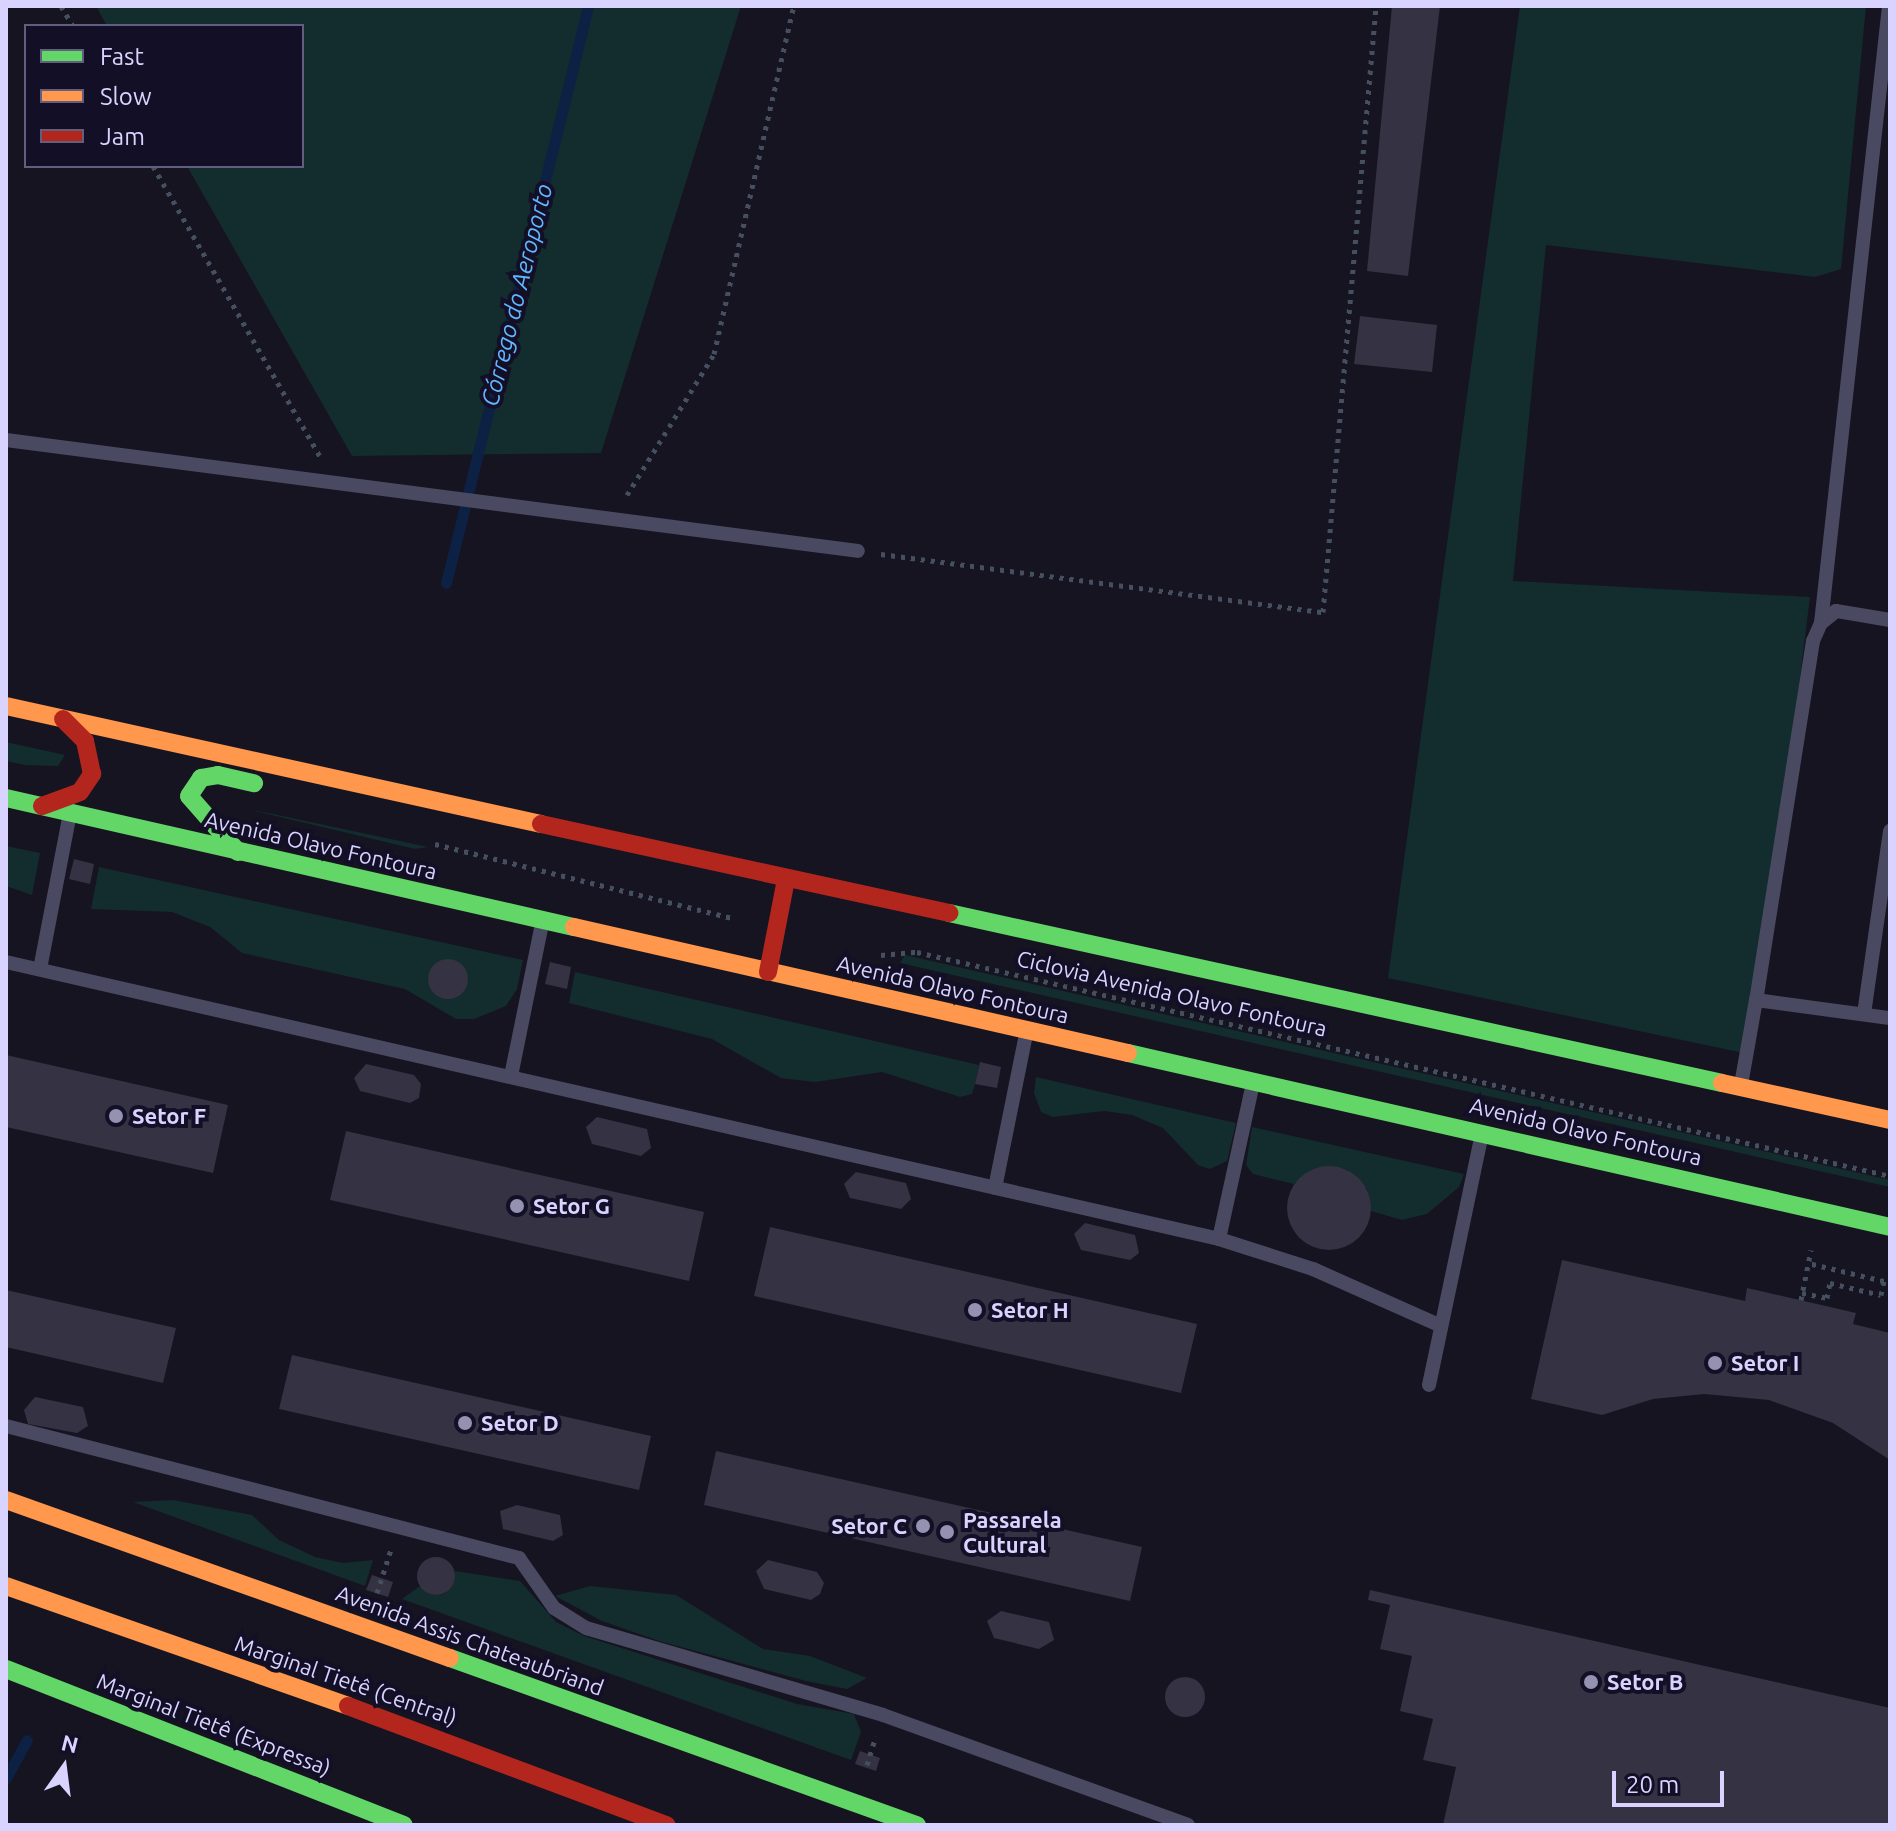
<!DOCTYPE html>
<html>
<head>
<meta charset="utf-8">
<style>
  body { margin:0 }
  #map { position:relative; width:1896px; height:1831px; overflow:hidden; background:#161421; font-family:Ubuntu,sans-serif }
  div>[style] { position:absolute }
  .green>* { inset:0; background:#132c2d }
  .stream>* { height:11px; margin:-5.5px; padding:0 5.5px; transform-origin:5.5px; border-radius:5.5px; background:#0d2144 }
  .building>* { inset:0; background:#343243 }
  .round { border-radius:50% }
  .path>* { height:5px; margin-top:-2.5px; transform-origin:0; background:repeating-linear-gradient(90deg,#44505f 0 4px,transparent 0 10px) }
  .lane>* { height:14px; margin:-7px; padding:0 7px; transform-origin:7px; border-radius:7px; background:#4a4962 }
  .fast>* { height:18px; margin:-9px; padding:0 9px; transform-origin:9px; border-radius:9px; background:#63d668 }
  .slow>* { height:18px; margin:-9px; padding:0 9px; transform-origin:9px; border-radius:9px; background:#ff974d }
  .jam>* { height:18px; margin:-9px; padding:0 9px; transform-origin:9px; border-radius:9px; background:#b3261e }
  .dots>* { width:22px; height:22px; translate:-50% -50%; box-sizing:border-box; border:4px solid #130f26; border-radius:50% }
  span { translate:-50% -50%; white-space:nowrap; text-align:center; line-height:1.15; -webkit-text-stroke:8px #130f26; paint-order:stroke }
  .street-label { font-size:22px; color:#d9d4ff }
  .poi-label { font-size:22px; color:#d9d4ff; font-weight:700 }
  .left { translate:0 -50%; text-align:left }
  .right { translate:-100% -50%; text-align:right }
  .water-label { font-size:24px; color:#62b6ff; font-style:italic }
  .frame { position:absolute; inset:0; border:8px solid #d9d4ff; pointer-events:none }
  .legend { position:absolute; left:24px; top:24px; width:280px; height:144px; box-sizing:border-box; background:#130f26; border:2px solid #625e7d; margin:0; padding:10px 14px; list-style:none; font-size:24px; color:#d9d4ff }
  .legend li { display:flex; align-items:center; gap:16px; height:40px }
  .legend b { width:40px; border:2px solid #625e7d }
  .north { position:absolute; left:24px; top:1727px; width:80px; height:80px; -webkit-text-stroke:6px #130f26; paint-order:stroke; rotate:14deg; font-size:22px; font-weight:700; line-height:32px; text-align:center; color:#d9d4ff }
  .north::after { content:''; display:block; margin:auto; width:28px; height:36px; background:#d9d4ff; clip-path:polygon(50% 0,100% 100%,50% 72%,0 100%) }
  .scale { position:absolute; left:1612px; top:1771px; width:112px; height:36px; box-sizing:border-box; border:4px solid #d9d4ff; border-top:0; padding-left:10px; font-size:24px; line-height:28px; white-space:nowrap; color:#d9d4ff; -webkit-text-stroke:6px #130f26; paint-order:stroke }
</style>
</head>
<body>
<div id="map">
  <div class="green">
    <div style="clip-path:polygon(96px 6px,741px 6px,601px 453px,352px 456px,187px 166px,302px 166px,302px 26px,107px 26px)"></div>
    <div style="clip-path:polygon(1520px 6px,1866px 6px,1841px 269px,1815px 277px,1546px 245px,1513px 581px,1810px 597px,1753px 1055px,1388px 978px)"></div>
    <div style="clip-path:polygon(6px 742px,65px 755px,58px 766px,25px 765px,6px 761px)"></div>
    <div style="clip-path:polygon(251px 810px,273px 814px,428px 847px,415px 849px)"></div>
    <div style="clip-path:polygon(6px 846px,40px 853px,32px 895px,6px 886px)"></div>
    <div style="clip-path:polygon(99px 867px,523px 960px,517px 989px,506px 1006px,474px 1019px,456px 1019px,405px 989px,242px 953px,210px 927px,172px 912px,91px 909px)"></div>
    <div style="clip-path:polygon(905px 955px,1890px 1180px,1890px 1187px,900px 963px)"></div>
    <div style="clip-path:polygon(575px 972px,979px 1065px,975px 1084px,972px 1094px,960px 1097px,882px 1072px,815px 1082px,781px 1078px,712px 1039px,569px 1003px)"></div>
    <div style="clip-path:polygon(1036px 1077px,1236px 1123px,1227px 1161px,1210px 1169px,1198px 1165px,1163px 1128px,1132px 1115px,1104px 1111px,1053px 1117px,1041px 1112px,1034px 1093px)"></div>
    <div style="clip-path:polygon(1252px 1127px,1464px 1174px,1459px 1187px,1427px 1214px,1402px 1220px,1371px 1211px,1367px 1189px,1346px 1169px,1317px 1168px,1294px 1184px,1253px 1174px,1246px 1165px)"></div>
    <div style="clip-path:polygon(173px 1500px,252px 1515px,279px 1540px,315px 1557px,343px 1563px,373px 1560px,365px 1586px,133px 1502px)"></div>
    <div style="clip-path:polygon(455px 1571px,520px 1581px,556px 1622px,584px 1636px,797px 1704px,854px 1714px,861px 1732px,851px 1760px,402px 1599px,420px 1586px,435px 1595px,444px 1594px,451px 1588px)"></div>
    <div style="clip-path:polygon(590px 1586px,676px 1595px,763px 1649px,810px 1656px,867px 1678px,847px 1689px,806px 1681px,659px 1641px,602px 1621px,555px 1596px)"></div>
  </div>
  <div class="stream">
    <div style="left:446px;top:583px;width:594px;rotate:-76.17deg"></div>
    <div style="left:6px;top:1778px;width:43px;rotate:-61.1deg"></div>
  </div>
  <div class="building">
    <div style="clip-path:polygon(1392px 6px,1440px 6px,1408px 276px,1367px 271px)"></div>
    <div style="clip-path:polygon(1360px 316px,1437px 325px,1432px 372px,1354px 364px)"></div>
    <div style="clip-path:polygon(74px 859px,94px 864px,90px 884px,69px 879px)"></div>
    <div class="round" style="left:428px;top:959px;width:40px;height:40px"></div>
    <div style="clip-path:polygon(550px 962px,571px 967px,567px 989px,545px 984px)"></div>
    <div style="clip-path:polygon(6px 1055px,228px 1105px,213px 1173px,6px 1127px)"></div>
    <div style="clip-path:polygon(980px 1062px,1001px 1067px,997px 1088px,975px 1084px)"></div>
    <div style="clip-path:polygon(366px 1064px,414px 1075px,421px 1084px,419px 1098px,410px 1103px,360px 1091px,354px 1078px)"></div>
    <div style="clip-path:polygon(597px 1117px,647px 1129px,651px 1148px,641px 1156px,592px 1144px,586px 1127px)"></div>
    <div style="clip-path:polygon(346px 1131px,704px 1212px,689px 1281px,330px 1200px)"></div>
    <div class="round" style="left:1287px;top:1166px;width:84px;height:84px"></div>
    <div style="clip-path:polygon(856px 1172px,906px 1183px,911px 1199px,901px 1209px,850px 1198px,844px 1184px)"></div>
    <div style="clip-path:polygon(1085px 1223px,1135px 1235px,1139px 1253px,1130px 1260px,1081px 1250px,1074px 1234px)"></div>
    <div style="clip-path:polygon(770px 1227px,1197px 1324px,1181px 1393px,754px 1296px)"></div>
    <div style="clip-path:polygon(1562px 1260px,1745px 1301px,1747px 1288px,1856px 1313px,1853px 1324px,1890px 1333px,1890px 1460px,1833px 1423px,1769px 1400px,1704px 1394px,1653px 1399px,1602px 1415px,1531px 1399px)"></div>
    <div style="clip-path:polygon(6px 1290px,176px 1328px,163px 1383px,6px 1347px)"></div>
    <div style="clip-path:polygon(292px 1355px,651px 1436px,639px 1490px,279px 1409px)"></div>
    <div style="clip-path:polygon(35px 1397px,83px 1407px,88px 1426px,77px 1433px,28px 1424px,24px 1410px)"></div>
    <div style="clip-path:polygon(716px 1451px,1142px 1547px,1130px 1601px,704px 1505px)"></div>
    <div style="clip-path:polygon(517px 1505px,560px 1515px,563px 1535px,553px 1541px,503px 1529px,500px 1511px)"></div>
    <div class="round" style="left:417px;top:1557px;width:38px;height:38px"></div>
    <div style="clip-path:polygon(768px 1560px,817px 1572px,824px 1583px,820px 1594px,811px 1600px,764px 1589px,756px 1571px)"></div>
    <div style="clip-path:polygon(372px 1575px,393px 1582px,388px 1597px,366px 1590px)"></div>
    <div style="clip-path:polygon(1370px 1590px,1890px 1708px,1890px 1825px,1443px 1825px,1456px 1767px,1423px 1760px,1433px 1719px,1400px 1711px,1412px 1656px,1380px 1649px,1390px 1605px,1368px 1600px)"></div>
    <div style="clip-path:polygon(1001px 1611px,1049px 1622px,1054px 1640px,1039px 1649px,994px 1638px,987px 1621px)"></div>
    <div class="round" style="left:1165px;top:1677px;width:40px;height:40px"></div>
    <div style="clip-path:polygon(860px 1751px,880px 1758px,876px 1771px,855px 1764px)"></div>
  </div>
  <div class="path">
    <div style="left:61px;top:6px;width:23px;rotate:59deg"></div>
    <div style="left:153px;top:166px;width:336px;rotate:60.1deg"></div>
    <div style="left:627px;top:495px;width:166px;rotate:-58.3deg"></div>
    <div style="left:714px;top:354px;width:357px;rotate:-77.1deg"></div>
    <div style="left:881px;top:554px;width:446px;rotate:7.5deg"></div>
    <div style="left:1323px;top:612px;width:608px;rotate:-85deg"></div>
    <div style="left:435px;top:844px;width:305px;rotate:14deg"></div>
    <div style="left:881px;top:955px;width:36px;rotate:-5deg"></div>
    <div style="left:917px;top:952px;width:998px;rotate:12.96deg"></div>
    <div style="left:1802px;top:1293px;width:25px;rotate:11deg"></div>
    <div style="left:1827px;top:1298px;width:15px;rotate:-79deg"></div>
    <div style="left:1830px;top:1283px;width:52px;rotate:13.2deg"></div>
    <div style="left:1881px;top:1295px;width:14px;rotate:-78deg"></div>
    <div style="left:1884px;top:1281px;width:78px;rotate:-166.7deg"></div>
    <div style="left:1801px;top:1300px;width:51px;rotate:-78.7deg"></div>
    <div style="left:377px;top:1593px;width:46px;rotate:-72.3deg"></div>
    <div style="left:867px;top:1765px;width:30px;rotate:-73deg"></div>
  </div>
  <div class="lane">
    <div style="left:6px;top:440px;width:859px;rotate:7.42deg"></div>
    <div style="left:1890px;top:620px;width:55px;rotate:-170.5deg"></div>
    <div style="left:1836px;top:611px;width:19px;rotate:141deg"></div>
    <div style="left:1821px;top:623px;width:20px;rotate:114deg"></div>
    <div style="left:1813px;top:641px;width:363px;rotate:99deg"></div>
    <div style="left:1756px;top:1000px;width:135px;rotate:7.7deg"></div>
    <div style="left:1821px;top:623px;width:621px;rotate:-83.71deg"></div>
    <div style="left:6px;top:962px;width:1244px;rotate:12.86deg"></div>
    <div style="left:1219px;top:1239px;width:99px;rotate:17.7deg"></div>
    <div style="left:1313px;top:1269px;width:140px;rotate:24deg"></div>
    <div style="left:40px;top:969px;width:154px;rotate:-79.1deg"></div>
    <div style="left:1864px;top:1014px;width:185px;rotate:-81.9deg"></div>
    <div style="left:511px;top:1076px;width:155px;rotate:-78.5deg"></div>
    <div style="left:1741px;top:1085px;width:86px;rotate:-80deg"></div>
    <div style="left:995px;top:1188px;width:157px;rotate:-78.6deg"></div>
    <div style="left:1219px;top:1239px;width:155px;rotate:-77.7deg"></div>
    <div style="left:1429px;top:1385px;width:251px;rotate:-78.1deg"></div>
    <div style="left:6px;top:1426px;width:530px;rotate:14.43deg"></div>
    <div style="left:519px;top:1558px;width:61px;rotate:55deg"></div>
    <div style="left:554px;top:1608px;width:38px;rotate:32deg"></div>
    <div style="left:586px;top:1628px;width:309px;rotate:16.3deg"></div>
    <div style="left:883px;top:1715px;width:324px;rotate:19.8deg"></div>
  </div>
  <div class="fast">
    <div style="left:6px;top:798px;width:582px;rotate:12.8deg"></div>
    <div style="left:238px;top:852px;width:74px;rotate:-131.2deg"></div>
    <div style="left:189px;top:796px;width:22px;rotate:-56deg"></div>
    <div style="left:201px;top:778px;width:17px;rotate:-10deg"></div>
    <div style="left:218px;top:775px;width:37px;rotate:13deg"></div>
    <div style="left:949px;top:913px;width:791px;rotate:12.4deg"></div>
    <div style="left:1128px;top:1053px;width:782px;rotate:12.86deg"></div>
    <div style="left:450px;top:1658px;width:496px;rotate:19.7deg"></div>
    <div style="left:6px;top:1669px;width:427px;rotate:21.4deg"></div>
  </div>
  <div class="slow">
    <div style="left:6px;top:706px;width:548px;rotate:12.44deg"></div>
    <div style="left:574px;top:927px;width:568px;rotate:12.81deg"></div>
    <div style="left:1722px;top:1083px;width:172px;rotate:12.4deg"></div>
    <div style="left:6px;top:1500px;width:471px;rotate:19.6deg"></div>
    <div style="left:6px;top:1586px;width:362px;rotate:19.3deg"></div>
  </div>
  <div class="jam">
    <div style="left:42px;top:806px;width:40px;rotate:-20.2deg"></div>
    <div style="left:80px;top:792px;width:22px;rotate:-56deg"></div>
    <div style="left:92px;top:774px;width:34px;rotate:-102deg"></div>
    <div style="left:85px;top:741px;width:31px;rotate:-135deg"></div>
    <div style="left:541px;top:824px;width:418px;rotate:12.3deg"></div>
    <div style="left:768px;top:972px;width:95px;rotate:-79deg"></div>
    <div style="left:348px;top:1706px;width:340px;rotate:20.5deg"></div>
  </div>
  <div class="dots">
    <div style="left:116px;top:1116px;background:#9591b1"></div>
    <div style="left:517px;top:1206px;background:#9591b1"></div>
    <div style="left:975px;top:1310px;background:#9591b1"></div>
    <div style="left:1715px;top:1363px;background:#9591b1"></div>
    <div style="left:465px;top:1423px;background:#9591b1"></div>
    <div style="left:923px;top:1526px;background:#9591b1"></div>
    <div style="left:947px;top:1532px;background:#9591b1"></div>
    <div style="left:1591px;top:1682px;background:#9591b1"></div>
  </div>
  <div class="street-label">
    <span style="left:321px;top:845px;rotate:13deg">Avenida Olavo Fontoura</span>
    <span style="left:953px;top:989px;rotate:13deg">Avenida Olavo Fontoura</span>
    <span style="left:1172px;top:993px;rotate:13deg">Ciclovia Avenida Olavo Fontoura</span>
    <span style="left:1586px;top:1131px;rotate:13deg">Avenida Olavo Fontoura</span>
    <span style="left:470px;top:1640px;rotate:20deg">Avenida Assis Chateaubriand</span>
    <span style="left:346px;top:1680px;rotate:19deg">Marginal Tietê (Central)</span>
    <span style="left:214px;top:1724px;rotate:21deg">Marginal Tietê (Expressa)</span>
  </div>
  <div class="poi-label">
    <span class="left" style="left:132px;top:1116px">Setor F</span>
    <span class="left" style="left:533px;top:1206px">Setor G</span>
    <span class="left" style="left:991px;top:1310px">Setor H</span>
    <span class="left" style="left:1731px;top:1363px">Setor I</span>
    <span class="left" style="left:481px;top:1423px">Setor D</span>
    <span class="left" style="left:963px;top:1532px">Passarela<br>Cultural</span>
    <span class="right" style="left:907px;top:1526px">Setor C</span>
    <span class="left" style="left:1607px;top:1682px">Setor B</span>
  </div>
  <div class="water-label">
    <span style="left:517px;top:295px;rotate:-76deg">Córrego do Aeroporto</span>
  </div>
  <div class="frame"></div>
  <ul class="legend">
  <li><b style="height:10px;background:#63d668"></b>Fast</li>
  <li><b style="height:10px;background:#ff974d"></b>Slow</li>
  <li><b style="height:10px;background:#b3261e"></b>Jam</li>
  </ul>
  <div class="north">N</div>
  <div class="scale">20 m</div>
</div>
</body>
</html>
